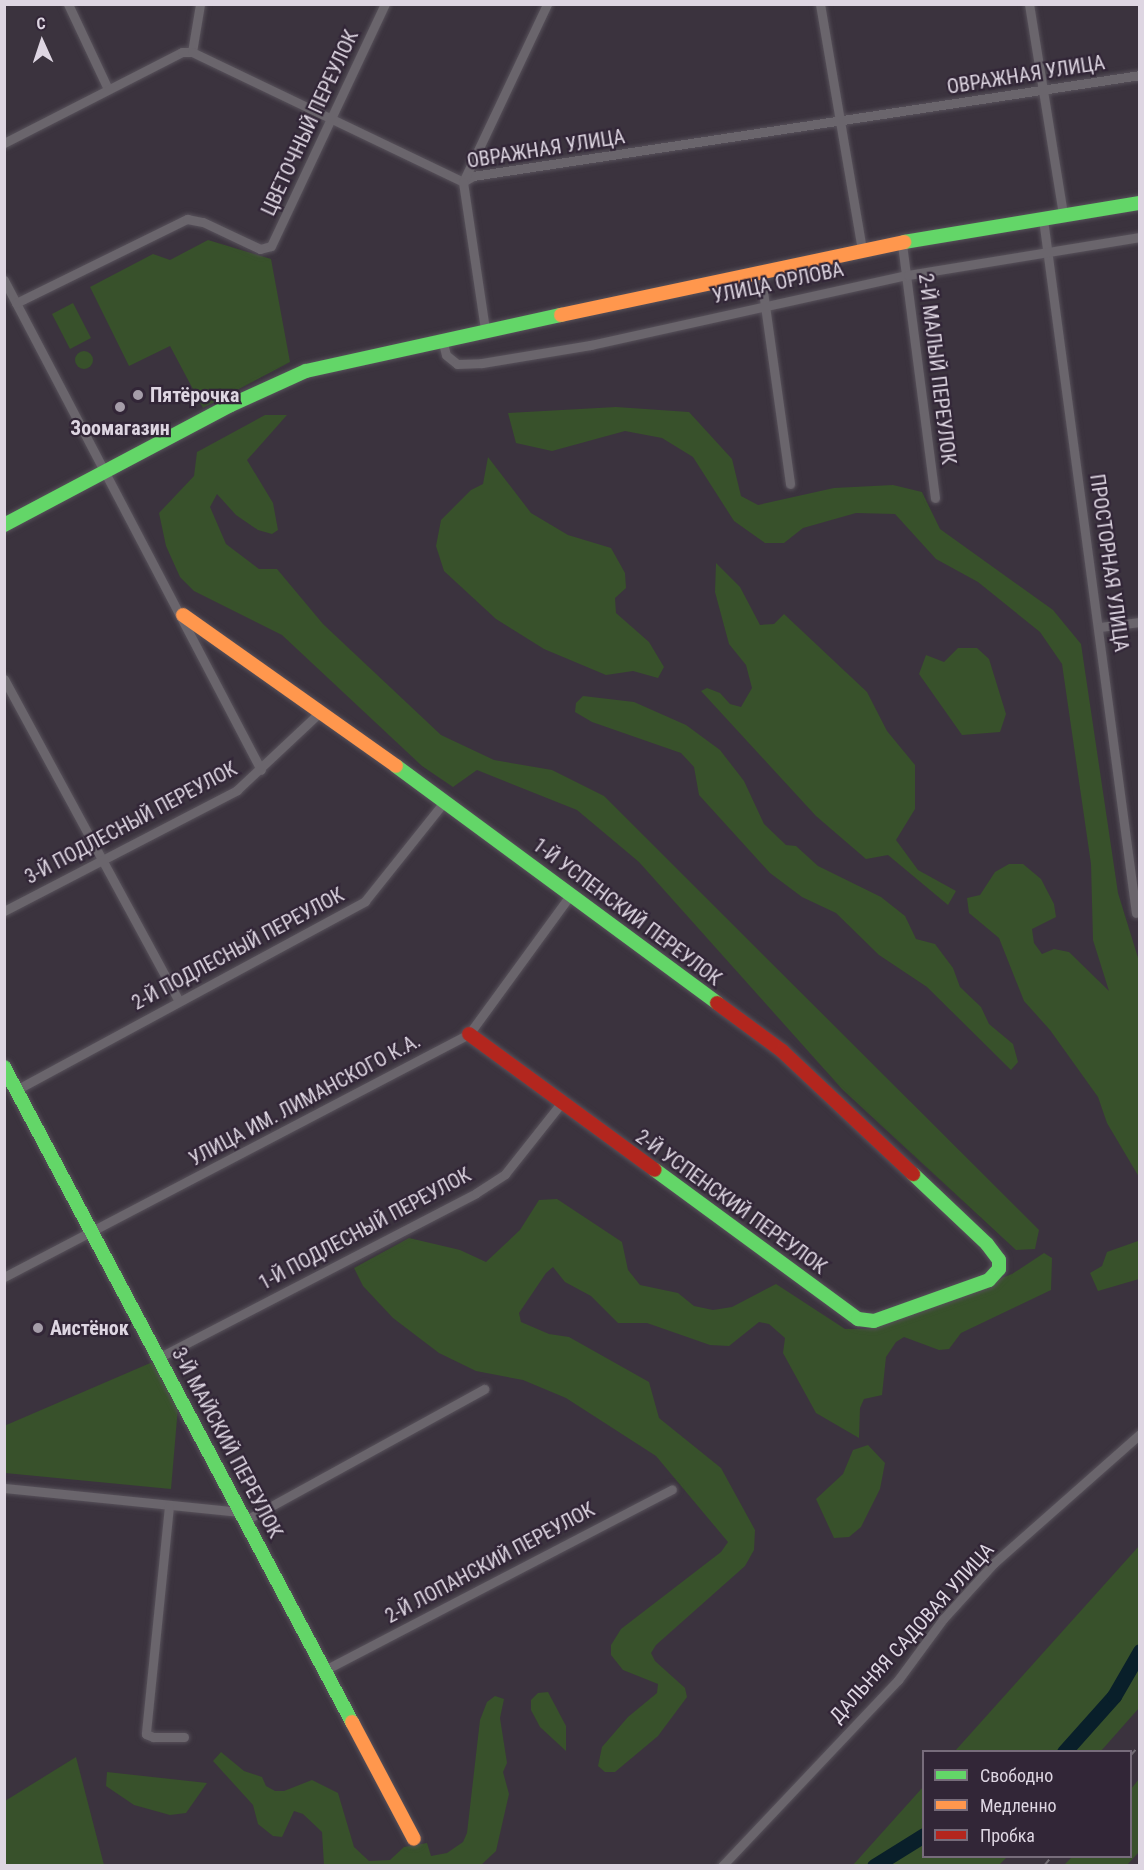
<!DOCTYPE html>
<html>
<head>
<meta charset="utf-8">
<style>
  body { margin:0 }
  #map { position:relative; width:1144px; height:1870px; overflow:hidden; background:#3b333e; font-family:"Roboto Condensed",sans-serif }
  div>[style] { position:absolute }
  .green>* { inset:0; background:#38512b }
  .round { border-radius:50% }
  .river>* { height:15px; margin:-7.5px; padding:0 7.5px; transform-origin:7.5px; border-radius:7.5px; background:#091f2a }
  .roads { filter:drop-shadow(0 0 2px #57515a) drop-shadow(0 0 2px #57515a) }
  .street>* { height:9px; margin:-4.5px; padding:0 4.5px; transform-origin:4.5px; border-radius:4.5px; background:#6a656c }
  .fast>* { height:14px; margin:-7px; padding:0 7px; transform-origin:7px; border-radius:7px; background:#63d668 }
  .slow>* { height:14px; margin:-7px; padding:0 7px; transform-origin:7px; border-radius:7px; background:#ff974d }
  .jam>* { height:14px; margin:-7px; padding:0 7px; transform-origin:7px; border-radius:7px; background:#b3261e }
  .rail>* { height:2px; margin-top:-1px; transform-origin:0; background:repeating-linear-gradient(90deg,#706a72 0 8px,transparent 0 16px) }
  .dots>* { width:16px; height:16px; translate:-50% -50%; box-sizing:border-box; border:3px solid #322637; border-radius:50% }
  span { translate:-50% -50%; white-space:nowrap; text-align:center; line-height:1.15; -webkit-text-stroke:4.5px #322637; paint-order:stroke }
  .street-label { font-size:20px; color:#ded6e2 }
  .poi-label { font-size:20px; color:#ded6e2; font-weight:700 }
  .left { translate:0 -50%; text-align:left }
  .frame { position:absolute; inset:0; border:6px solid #ded6e2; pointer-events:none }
  .legend { position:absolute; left:922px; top:1750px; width:210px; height:108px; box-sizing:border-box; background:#322637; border:2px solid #776c7b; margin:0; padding:8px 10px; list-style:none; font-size:18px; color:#ded6e2 }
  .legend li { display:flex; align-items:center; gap:12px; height:30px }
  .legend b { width:30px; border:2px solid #776c7b }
  .north { position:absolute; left:12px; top:12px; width:60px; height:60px; -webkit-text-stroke:4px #322637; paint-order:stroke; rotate:357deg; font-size:16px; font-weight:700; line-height:24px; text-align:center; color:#ded6e2 }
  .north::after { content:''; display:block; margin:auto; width:21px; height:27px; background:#ded6e2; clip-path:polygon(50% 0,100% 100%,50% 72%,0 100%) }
</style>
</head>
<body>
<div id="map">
  <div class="green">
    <div style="clip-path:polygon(208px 240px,271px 259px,290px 362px,203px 408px,170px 346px,129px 366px,90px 287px,153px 254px,170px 260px)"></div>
    <div style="clip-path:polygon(73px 303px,91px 338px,70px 349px,52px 314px)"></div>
    <div class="round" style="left:75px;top:351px;width:18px;height:18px"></div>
    <div style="clip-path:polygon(616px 407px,689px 412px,732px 459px,741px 496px,758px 505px,834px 488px,893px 485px,922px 492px,940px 529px,1053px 610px,1081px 644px,1118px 893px,1139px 961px,1139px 1177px,1107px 1123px,1098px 1097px,1050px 1030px,1024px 1001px,999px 938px,969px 913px,967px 898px,980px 895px,995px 872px,1009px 864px,1023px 864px,1041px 879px,1054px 904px,1056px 917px,1032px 929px,1034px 943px,1042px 954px,1054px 949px,1069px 952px,1109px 991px,1093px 940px,1091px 864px,1062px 664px,1040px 632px,978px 582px,936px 559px,895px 514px,856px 513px,803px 528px,784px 543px,765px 543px,734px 521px,693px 457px,662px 438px,625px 431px,552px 451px,516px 443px,508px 413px)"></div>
    <div style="clip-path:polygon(265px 415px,287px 415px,247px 460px,273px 503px,278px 530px,272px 534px,258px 530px,236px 515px,217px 494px,210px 507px,226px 544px,259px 569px,277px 569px,323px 624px,441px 735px,494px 760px,552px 770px,604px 796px,1039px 1230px,1035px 1249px,1016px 1250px,842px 1089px,639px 862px,577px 810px,477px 770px,453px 787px,422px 766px,282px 635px,194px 591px,180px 577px,166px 546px,159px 513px,194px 476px,197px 452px)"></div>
    <div style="clip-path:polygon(488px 457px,531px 513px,568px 535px,611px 548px,625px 573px,626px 588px,615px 598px,616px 613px,649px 642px,664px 667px,658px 678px,633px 671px,606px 675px,544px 649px,496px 619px,444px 571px,436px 546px,441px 520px,471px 490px,483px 484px)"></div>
    <div style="clip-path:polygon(716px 563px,740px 587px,760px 625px,774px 624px,784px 614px,867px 692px,887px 731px,915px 765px,915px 809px,896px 840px,918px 870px,956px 891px,948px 905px,888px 855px,866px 859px,816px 816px,701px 691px,707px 688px,720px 693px,730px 704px,741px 707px,752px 688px,746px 665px,729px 644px,715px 592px)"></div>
    <div style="clip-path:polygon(958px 648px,977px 648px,989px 659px,1006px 714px,1000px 732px,962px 735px,919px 674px,926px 655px,944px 662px)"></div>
    <div style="clip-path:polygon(583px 696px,634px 702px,686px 725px,720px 750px,744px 781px,764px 824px,786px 845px,796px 846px,818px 866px,881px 897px,905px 916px,916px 939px,935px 944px,953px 968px,960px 987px,981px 1007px,989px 1024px,1013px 1044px,1018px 1062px,1011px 1070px,927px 987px,879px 955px,836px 913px,802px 897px,770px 873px,699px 795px,694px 767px,681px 753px,592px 722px,575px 712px,576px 703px)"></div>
    <div style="clip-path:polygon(557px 1199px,622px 1242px,628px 1270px,640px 1285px,678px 1293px,694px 1306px,713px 1310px,732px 1307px,776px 1284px,845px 1329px,869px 1329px,1012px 1274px,1044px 1253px,1052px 1258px,1051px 1290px,961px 1333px,949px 1349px,939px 1350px,904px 1337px,896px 1342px,886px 1357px,882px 1395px,864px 1399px,860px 1408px,859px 1438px,816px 1413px,783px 1353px,785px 1338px,769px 1324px,759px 1322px,729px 1346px,710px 1345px,647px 1323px,618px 1323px,591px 1296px,565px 1282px,553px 1267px,546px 1273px,519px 1313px,521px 1322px,549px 1334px,569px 1337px,649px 1382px,659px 1418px,721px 1468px,755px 1530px,754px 1550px,745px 1566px,656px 1645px,651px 1653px,655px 1661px,685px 1688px,687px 1697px,658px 1736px,615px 1772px,605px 1772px,598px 1766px,602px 1747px,628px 1717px,657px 1693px,658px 1684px,623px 1670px,611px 1655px,611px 1645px,621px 1629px,721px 1552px,728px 1542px,656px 1456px,566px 1398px,523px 1380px,476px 1371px,439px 1353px,393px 1318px,363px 1286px,354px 1268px,409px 1238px,460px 1250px,486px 1262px,520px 1230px,539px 1200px)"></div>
    <div style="clip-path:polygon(1138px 1241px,1139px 1279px,1098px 1291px,1090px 1273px,1102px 1266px,1107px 1252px)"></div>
    <div style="clip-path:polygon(155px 1361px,178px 1407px,171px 1489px,5px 1473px,4px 1426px)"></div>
    <div style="clip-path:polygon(868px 1445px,885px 1463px,880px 1489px,861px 1527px,849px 1537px,834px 1538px,816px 1499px,843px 1474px,853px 1450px)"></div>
    <div style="clip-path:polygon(1139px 1546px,1139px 1708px,1101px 1751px,955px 1751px)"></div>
    <div style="clip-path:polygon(548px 1692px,566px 1726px,566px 1751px,540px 1727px,531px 1710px,531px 1700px,538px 1693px)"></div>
    <div style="clip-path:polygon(495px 1696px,504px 1699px,500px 1718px,507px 1763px,503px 1772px,509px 1794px,496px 1851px,481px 1865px,324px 1865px,322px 1832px,303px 1814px,294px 1811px,282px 1837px,273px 1836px,258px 1824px,253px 1805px,213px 1761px,221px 1752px,244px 1771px,262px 1777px,266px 1786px,275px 1791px,284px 1791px,312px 1780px,338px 1793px,354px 1847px,369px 1861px,390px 1860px,404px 1847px,427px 1843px,431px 1856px,447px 1853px,463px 1842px,467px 1833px,480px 1720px,487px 1702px)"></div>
    <div style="clip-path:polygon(76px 1757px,104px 1865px,5px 1865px,5px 1801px)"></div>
    <div style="clip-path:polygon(107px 1772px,207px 1783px,186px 1813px,170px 1815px,134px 1805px,106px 1786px)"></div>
    <div style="clip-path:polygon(1139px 1779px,1139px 1852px,1127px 1865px,1064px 1865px,1072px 1857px,1130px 1856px,1131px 1789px)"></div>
    <div style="clip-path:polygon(923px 1787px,924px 1856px,1007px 1857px,999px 1865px,853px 1865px)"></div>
  </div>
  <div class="river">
    <div style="left:1064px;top:1752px;width:75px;rotate:-48.2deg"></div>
    <div style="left:1114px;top:1696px;width:52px;rotate:-60deg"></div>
    <div style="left:874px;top:1866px;width:59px;rotate:-31.8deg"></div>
  </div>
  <div class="roads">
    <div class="street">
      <div style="left:68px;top:4px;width:94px;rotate:64.8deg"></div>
      <div style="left:820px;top:4px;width:249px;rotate:80.3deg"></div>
      <div style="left:1029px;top:4px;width:214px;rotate:80.8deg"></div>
      <div style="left:192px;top:52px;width:49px;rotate:-80.5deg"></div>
      <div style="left:4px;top:143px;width:200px;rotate:-27.1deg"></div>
      <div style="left:182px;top:52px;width:10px"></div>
      <div style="left:192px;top:52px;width:301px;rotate:25.6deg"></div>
      <div style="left:463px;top:182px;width:12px;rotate:-31deg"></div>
      <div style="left:473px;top:176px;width:675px;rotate:-8.61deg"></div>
      <div style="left:463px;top:182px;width:197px;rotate:-64.7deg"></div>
      <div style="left:463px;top:182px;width:149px;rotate:81.5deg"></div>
      <div style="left:1043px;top:219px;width:700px;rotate:82.37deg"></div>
      <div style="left:902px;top:244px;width:256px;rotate:82.6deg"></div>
      <div style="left:760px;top:270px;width:216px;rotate:82deg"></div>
      <div style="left:4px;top:280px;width:553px;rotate:62.32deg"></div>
      <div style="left:16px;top:303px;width:191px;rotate:-26.2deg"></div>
      <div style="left:187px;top:219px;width:16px;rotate:11deg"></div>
      <div style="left:203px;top:222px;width:63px;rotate:25.3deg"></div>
      <div style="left:260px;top:249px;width:11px;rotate:-15deg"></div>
      <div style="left:271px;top:246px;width:268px;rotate:-64.8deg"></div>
      <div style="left:442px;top:339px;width:16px;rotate:76deg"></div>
      <div style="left:446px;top:355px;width:14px;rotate:39deg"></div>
      <div style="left:457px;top:364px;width:25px;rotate:-2deg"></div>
      <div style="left:482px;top:363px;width:110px;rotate:-9.4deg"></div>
      <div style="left:591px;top:345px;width:325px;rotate:-12.5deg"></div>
      <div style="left:908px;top:275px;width:235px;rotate:-9.3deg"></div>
      <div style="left:1100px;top:627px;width:40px;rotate:-7.1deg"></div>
      <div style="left:4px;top:679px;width:366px;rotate:61.5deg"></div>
      <div style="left:4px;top:911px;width:263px;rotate:-27.4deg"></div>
      <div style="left:237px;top:790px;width:115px;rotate:-43.2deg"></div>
      <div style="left:16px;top:1090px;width:397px;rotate:-28.4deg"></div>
      <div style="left:365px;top:901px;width:127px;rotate:-51.4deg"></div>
      <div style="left:4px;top:1277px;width:525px;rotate:-27.59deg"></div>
      <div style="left:469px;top:1034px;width:173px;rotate:-53.9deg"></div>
      <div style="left:160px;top:1357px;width:356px;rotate:-27.4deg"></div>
      <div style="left:476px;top:1193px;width:35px;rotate:-33deg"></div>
      <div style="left:505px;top:1174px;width:92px;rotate:-51.6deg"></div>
      <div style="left:4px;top:1488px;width:238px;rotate:5.8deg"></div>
      <div style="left:169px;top:1506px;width:229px;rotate:95.8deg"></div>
      <div style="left:146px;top:1734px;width:8px;rotate:23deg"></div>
      <div style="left:153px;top:1737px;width:31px"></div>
      <div style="left:246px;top:1520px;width:272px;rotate:-28.8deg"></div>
      <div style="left:325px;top:1670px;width:391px;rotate:-27.5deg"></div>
      <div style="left:722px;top:1866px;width:256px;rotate:-46.6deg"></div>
      <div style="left:898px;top:1680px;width:76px;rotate:-53.6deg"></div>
      <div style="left:943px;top:1619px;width:76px;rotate:-47.7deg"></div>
      <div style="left:994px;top:1563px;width:195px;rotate:-41.5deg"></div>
    </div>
    <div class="fast">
      <div style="left:904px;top:242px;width:239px;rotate:-9.4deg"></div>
      <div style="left:4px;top:525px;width:257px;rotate:-27.9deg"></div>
      <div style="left:231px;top:405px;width:82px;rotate:-24.4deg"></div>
      <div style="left:306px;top:371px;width:261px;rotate:-12.4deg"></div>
      <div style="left:396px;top:766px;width:399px;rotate:36.4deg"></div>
      <div style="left:4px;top:1067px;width:742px;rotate:62.02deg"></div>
      <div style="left:655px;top:1170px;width:252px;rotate:36.3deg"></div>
      <div style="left:858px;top:1319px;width:16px;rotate:7deg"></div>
      <div style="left:874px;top:1321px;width:122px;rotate:-19.6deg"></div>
      <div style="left:989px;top:1280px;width:15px;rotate:-48deg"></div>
      <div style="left:999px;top:1269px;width:9px;rotate:-90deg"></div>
      <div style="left:999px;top:1260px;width:20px;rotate:-127deg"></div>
      <div style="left:987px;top:1244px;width:102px;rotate:-136.6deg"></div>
    </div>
    <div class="slow">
      <div style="left:561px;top:315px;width:351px;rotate:-12deg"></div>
      <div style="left:183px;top:615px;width:261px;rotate:35.3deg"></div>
      <div style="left:352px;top:1722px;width:132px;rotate:62.1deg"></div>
    </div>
    <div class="jam">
      <div style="left:717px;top:1003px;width:81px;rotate:36.4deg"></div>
      <div style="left:782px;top:1051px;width:180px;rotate:43.2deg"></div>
      <div style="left:469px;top:1034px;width:230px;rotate:36.2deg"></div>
    </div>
  </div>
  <div class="rail">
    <div style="left:1130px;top:1756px;width:15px;rotate:-48deg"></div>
    <div style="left:1044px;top:1866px;width:13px;rotate:-51deg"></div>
  </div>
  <div class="dots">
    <div style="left:138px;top:395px;background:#a59da9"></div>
    <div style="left:120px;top:407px;background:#a59da9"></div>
    <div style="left:38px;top:1328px;background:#a59da9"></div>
  </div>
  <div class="street-label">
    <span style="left:1026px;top:75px;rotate:-9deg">ОВРАЖНАЯ УЛИЦА</span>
    <span style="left:310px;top:123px;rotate:-65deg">ЦВЕТОЧНЫЙ ПЕРЕУЛОК</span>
    <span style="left:546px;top:149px;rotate:-9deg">ОВРАЖНАЯ УЛИЦА</span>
    <span style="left:778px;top:283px;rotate:-12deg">УЛИЦА ОРЛОВА</span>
    <span style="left:937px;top:369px;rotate:83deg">2-Й МАЛЫЙ ПЕРЕУЛОК</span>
    <span style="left:1109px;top:563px;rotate:82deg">ПРОСТОРНАЯ УЛИЦА</span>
    <span style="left:131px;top:823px;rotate:-28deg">3-Й ПОДЛЕСНЫЙ ПЕРЕУЛОК</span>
    <span style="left:627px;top:912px;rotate:37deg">1-Й УСПЕНСКИЙ ПЕРЕУЛОК</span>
    <span style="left:238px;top:949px;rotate:-28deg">2-Й ПОДЛЕСНЫЙ ПЕРЕУЛОК</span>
    <span style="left:305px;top:1100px;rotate:-28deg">УЛИЦА ИМ. ЛИМАНСКОГО К.А.</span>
    <span style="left:731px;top:1202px;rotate:36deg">2-Й УСПЕНСКИЙ ПЕРЕУЛОК</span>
    <span style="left:365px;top:1229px;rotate:-28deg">1-Й ПОДЛЕСНЫЙ ПЕРЕУЛОК</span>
    <span style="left:227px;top:1443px;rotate:62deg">3-Й МАЙСКИЙ ПЕРЕУЛОК</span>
    <span style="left:490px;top:1563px;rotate:-28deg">2-Й ЛОПАНСКИЙ ПЕРЕУЛОК</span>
    <span style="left:912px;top:1633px;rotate:-48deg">ДАЛЬНЯЯ САДОВАЯ УЛИЦА</span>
  </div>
  <div class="poi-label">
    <span class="left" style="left:150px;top:395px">Пятёрочка</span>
    <span style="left:120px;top:428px">Зоомагазин</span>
    <span class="left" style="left:50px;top:1328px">Аистёнок</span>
  </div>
  <div class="frame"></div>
  <ul class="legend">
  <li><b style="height:8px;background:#63d668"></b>Свободно</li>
  <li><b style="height:8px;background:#ff974d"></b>Медленно</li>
  <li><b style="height:8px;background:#b3261e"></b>Пробка</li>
  </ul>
  <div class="north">С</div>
</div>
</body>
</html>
